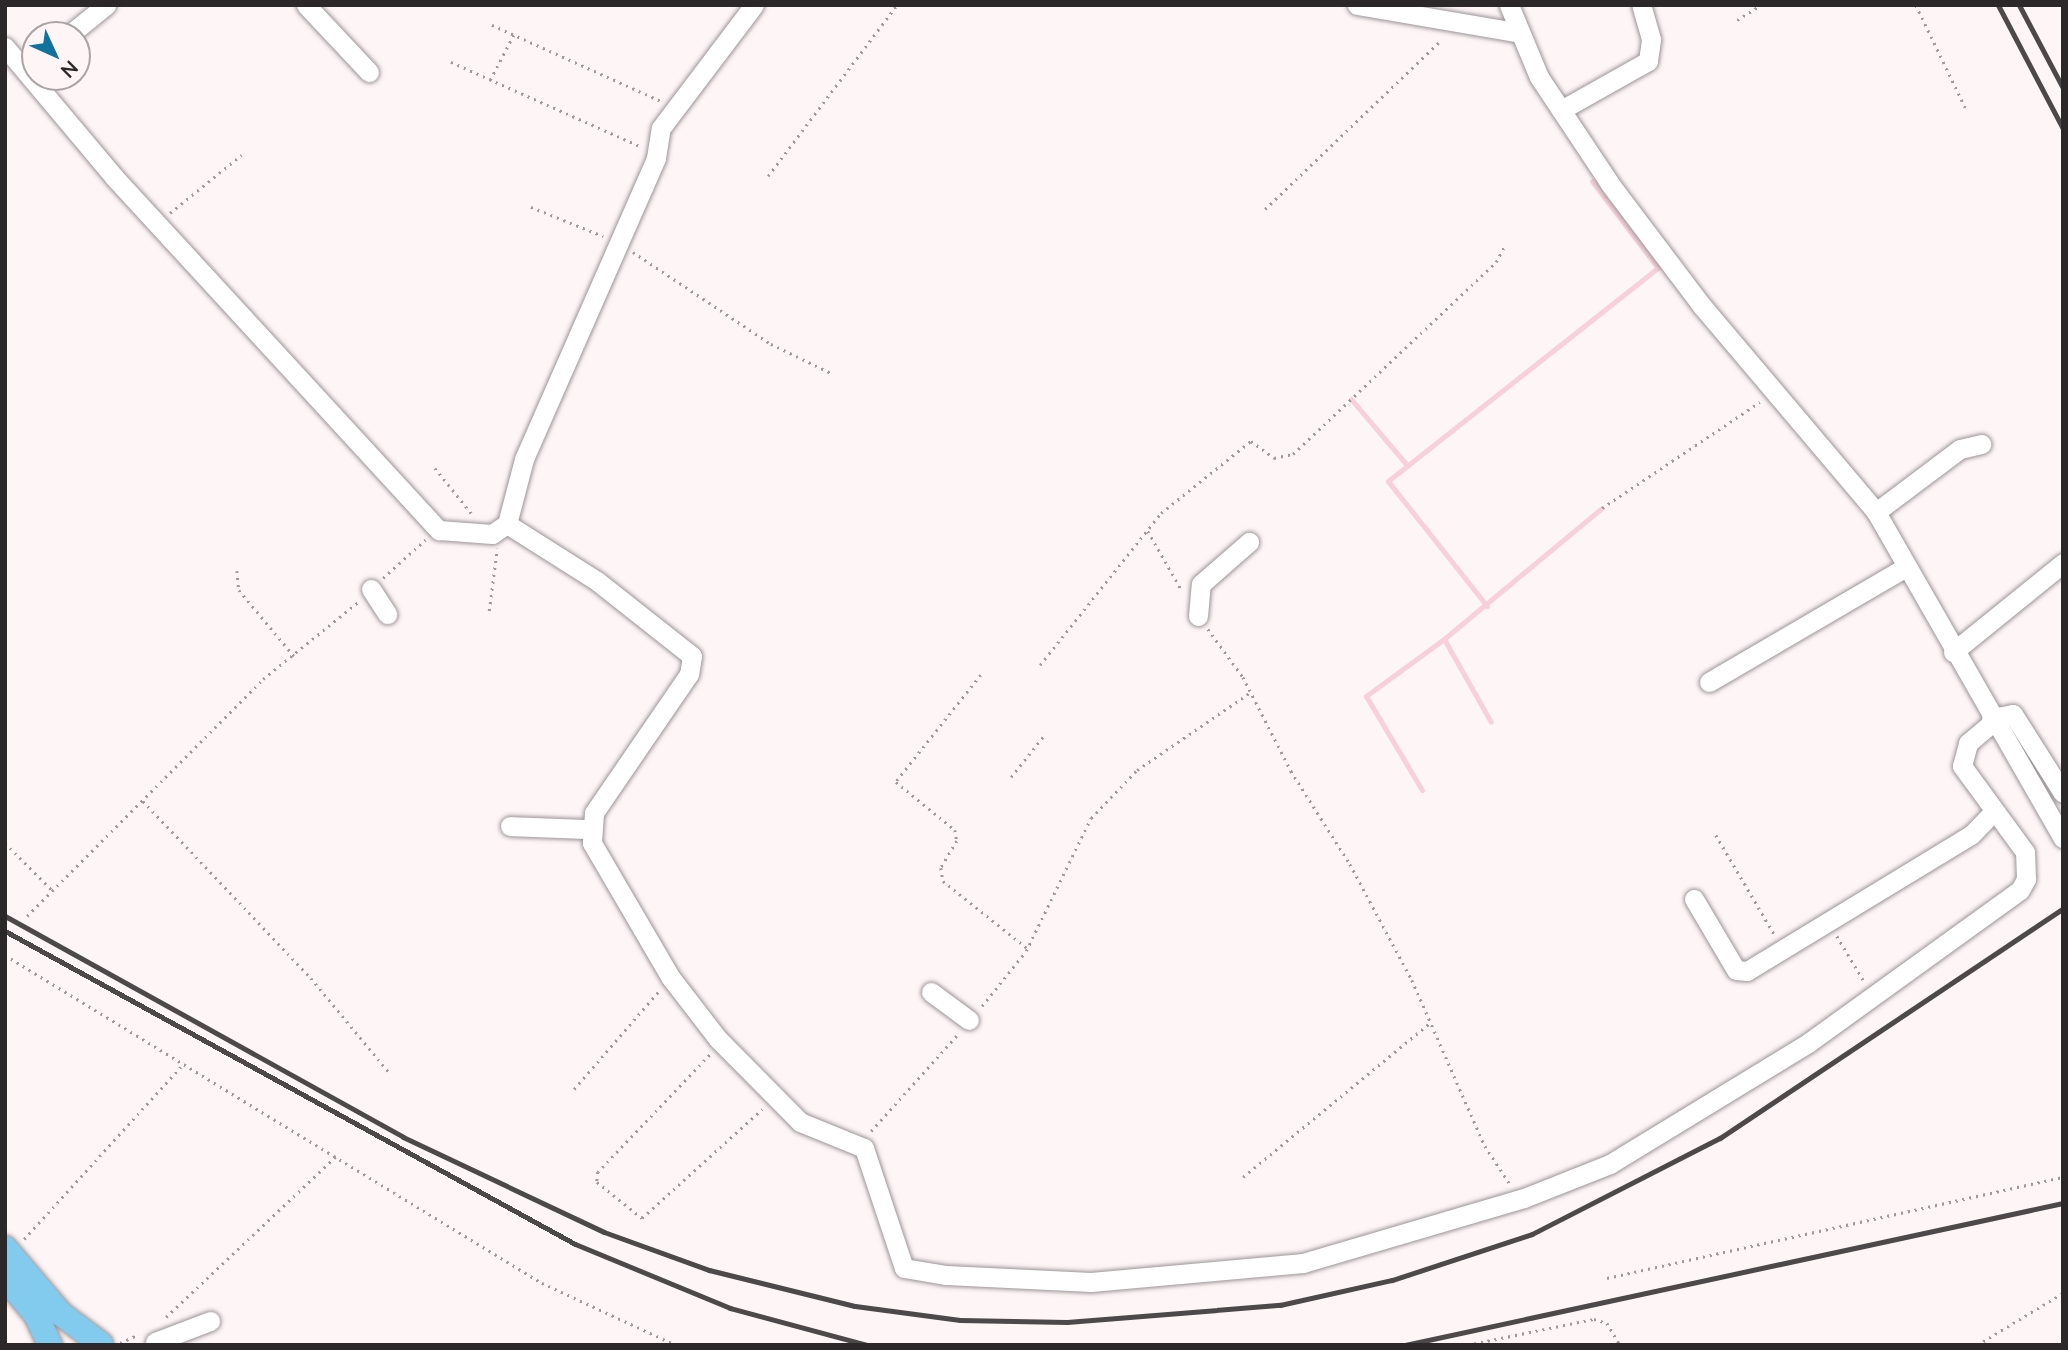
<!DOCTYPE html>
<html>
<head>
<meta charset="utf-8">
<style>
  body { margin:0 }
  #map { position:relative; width:2068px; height:1350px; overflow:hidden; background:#fef5f7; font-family:Lato,sans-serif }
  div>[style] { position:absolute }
  .stream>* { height:5px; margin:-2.5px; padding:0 2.5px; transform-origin:2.5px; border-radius:2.5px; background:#f7d0db }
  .path>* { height:2.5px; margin-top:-1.25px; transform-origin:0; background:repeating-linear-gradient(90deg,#a0999a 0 2px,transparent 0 7px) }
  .roads { filter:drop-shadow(0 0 2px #9b9496) drop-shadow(0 0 2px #9b9496) }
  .minor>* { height:19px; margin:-9.5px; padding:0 9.5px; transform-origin:9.5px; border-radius:9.5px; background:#fff }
  .major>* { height:24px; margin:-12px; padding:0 12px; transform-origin:12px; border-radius:12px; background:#82caee }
  .rail>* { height:5px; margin:-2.5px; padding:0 2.5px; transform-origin:2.5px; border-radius:2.5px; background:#4d4849 }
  span { translate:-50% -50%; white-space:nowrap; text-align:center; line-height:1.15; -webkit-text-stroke:5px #fef5f7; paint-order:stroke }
  .frame { position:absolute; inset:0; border:7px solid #2c2829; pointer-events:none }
  .north { position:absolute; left:21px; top:21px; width:70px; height:70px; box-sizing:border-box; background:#fef5f7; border:2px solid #aaa3a5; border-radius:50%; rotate:135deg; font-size:19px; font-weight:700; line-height:28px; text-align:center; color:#2c2829 }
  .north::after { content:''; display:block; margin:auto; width:24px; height:32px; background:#0f729f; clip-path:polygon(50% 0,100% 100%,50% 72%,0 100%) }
</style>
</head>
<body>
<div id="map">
  <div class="stream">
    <div style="left:1351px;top:399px;width:87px;rotate:49.7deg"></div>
    <div style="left:1487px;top:606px;width:159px;rotate:-128.4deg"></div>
    <div style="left:1388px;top:481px;width:344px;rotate:-38.3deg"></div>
    <div style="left:1658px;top:268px;width:109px;rotate:-127.2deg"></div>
    <div style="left:1444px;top:639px;width:205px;rotate:-39.7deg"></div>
    <div style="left:1422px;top:790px;width:109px;rotate:-120.8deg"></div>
    <div style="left:1366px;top:696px;width:97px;rotate:-36.2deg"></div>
    <div style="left:1444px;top:639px;width:95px;rotate:60.5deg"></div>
  </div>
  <div class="path">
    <div style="left:1916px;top:5px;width:118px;rotate:64.3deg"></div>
    <div style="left:1737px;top:20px;width:28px;rotate:-32deg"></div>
    <div style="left:492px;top:25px;width:185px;rotate:24.2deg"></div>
    <div style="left:451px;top:62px;width:207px;rotate:24deg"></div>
    <div style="left:490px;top:80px;width:52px;rotate:-62.4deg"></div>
    <div style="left:768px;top:176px;width:214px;rotate:-53deg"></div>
    <div style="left:531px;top:207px;width:78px;rotate:21.9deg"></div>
    <div style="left:1265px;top:209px;width:245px;rotate:-43.8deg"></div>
    <div style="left:170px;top:213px;width:92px;rotate:-39.2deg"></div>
    <div style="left:633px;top:252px;width:166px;rotate:33.7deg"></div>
    <div style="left:771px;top:344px;width:67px;rotate:25.8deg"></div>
    <div style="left:5px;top:379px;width:5px;rotate:53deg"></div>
    <div style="left:435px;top:468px;width:59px;rotate:51.2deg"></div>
    <div style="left:1602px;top:508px;width:190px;rotate:-33.9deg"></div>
    <div style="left:1148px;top:531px;width:67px;rotate:60.4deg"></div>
    <div style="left:237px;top:571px;width:19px;rotate:84deg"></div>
    <div style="left:239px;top:590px;width:86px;rotate:50.2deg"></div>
    <div style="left:383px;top:578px;width:57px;rotate:-42.1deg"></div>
    <div style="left:489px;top:611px;width:63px;rotate:-82.6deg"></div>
    <div style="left:1208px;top:629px;width:59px;rotate:53.9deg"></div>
    <div style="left:1243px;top:677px;width:106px;rotate:62.9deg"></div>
    <div style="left:1291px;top:771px;width:110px;rotate:57.6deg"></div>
    <div style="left:1350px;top:864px;width:132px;rotate:61.9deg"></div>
    <div style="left:1412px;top:980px;width:181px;rotate:66.3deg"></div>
    <div style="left:1485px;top:1146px;width:45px;rotate:56.7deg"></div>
    <div style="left:1040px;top:665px;width:194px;rotate:-51.5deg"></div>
    <div style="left:1161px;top:513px;width:115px;rotate:-38.7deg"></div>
    <div style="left:1251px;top:441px;width:29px;rotate:36deg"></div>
    <div style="left:1274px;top:458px;width:19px;rotate:-12deg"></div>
    <div style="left:1293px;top:454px;width:279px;rotate:-43.4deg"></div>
    <div style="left:1496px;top:262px;width:19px;rotate:-62deg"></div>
    <div style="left:981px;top:675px;width:137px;rotate:128.5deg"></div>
    <div style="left:896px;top:782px;width:76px;rotate:39.1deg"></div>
    <div style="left:955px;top:830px;width:11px;rotate:80deg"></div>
    <div style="left:957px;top:841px;width:31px;rotate:121deg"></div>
    <div style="left:941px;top:868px;width:13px;rotate:81deg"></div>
    <div style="left:943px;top:881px;width:107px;rotate:38.6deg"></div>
    <div style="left:1011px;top:777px;width:56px;rotate:-51.5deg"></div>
    <div style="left:143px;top:801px;width:244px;rotate:46.5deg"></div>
    <div style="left:311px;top:978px;width:121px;rotate:50.4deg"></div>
    <div style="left:1716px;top:835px;width:115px;rotate:59.6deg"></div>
    <div style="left:5px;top:843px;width:68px;rotate:45deg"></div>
    <div style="left:27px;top:916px;width:334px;rotate:-45.1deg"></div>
    <div style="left:263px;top:679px;width:122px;rotate:-39deg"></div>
    <div style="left:1837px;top:936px;width:52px;rotate:59deg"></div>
    <div style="left:5px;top:940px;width:3px;rotate:-45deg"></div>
    <div style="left:5px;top:955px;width:629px;rotate:31.42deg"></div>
    <div style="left:542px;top:1283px;width:148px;rotate:24.8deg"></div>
    <div style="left:982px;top:1006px;width:70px;rotate:-51.3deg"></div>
    <div style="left:1026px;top:951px;width:148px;rotate:-64deg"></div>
    <div style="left:1091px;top:818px;width:66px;rotate:-46.2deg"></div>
    <div style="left:1137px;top:770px;width:138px;rotate:-34.4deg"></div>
    <div style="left:710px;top:1055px;width:162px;rotate:133.7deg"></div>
    <div style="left:598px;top:1172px;width:10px;rotate:96deg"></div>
    <div style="left:597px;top:1182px;width:58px;rotate:38.7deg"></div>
    <div style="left:642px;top:1218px;width:162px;rotate:-42.2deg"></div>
    <div style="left:574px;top:1089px;width:130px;rotate:-49.1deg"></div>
    <div style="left:871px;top:1131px;width:129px;rotate:-48.1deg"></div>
    <div style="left:1243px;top:1177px;width:244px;rotate:-39.5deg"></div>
    <div style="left:24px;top:1239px;width:238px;rotate:-47.7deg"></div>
    <div style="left:1607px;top:1278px;width:467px;rotate:-12.5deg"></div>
    <div style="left:166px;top:1317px;width:234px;rotate:-43.4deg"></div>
    <div style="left:120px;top:1343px;width:21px;rotate:-25deg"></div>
    <div style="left:1467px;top:1345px;width:130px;rotate:-11.6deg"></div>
    <div style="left:1594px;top:1319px;width:14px;rotate:17deg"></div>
    <div style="left:1607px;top:1323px;width:26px;rotate:59deg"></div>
    <div style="left:1977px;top:1345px;width:100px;rotate:-31.2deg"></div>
  </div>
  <div class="roads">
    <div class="minor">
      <div style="left:306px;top:5px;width:92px;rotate:46.8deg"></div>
      <div style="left:1357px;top:5px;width:160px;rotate:9.7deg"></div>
      <div style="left:1509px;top:5px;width:78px;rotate:67.4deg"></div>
      <div style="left:1539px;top:77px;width:128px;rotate:56.4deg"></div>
      <div style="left:1610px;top:184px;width:153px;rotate:53deg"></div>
      <div style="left:1702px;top:306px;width:270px;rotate:49.8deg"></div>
      <div style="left:1876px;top:512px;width:376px;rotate:60.2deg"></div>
      <div style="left:69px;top:35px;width:48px;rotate:-39deg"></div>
      <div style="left:5px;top:47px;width:170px;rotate:50deg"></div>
      <div style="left:114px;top:177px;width:480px;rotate:47.4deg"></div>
      <div style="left:439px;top:530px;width:53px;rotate:4.3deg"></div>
      <div style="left:492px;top:534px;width:18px;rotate:-34deg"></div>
      <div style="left:507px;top:524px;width:67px;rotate:-75.3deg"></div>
      <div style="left:524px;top:459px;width:329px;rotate:-66.3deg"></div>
      <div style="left:656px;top:158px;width:30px;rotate:-81deg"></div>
      <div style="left:661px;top:128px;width:154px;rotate:-52.9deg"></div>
      <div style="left:1561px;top:110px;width:100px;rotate:-29.4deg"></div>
      <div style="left:1648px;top:61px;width:22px;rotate:-82deg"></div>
      <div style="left:1651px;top:39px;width:35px;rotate:-106deg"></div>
      <div style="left:1876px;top:512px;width:105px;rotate:-36.9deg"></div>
      <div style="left:1960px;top:449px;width:22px;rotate:-13deg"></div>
      <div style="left:507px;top:524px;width:107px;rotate:32.3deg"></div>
      <div style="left:597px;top:581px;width:121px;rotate:38.3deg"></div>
      <div style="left:692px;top:656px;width:18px;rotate:99deg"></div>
      <div style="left:689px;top:674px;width:168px;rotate:124.4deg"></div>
      <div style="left:594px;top:813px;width:30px;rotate:94deg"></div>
      <div style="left:592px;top:843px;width:156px;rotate:59.7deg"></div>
      <div style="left:671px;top:978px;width:77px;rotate:52.4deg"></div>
      <div style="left:718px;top:1039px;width:117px;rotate:45.3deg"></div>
      <div style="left:800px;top:1122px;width:69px;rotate:22.1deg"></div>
      <div style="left:864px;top:1148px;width:126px;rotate:71.6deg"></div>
      <div style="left:904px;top:1268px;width:43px;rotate:9.5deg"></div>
      <div style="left:946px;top:1275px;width:145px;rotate:2.8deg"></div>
      <div style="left:1091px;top:1282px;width:213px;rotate:-5.1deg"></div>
      <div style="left:1303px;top:1263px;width:230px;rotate:-16.4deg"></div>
      <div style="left:1524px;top:1198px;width:92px;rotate:-21.6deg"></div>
      <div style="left:1610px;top:1164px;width:232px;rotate:-31.4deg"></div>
      <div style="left:1808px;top:1043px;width:261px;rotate:-35.8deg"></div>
      <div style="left:2020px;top:890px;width:13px;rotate:-61deg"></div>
      <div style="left:2026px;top:879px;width:27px;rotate:-92deg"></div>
      <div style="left:2025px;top:852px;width:107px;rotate:-126.2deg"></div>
      <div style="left:1962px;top:766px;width:24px;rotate:-75deg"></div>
      <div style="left:1968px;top:743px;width:33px;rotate:-40deg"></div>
      <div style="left:371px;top:589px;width:30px;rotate:57deg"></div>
      <div style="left:1198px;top:616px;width:32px;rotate:-85deg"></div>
      <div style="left:1201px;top:584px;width:64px;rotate:-41.2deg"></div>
      <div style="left:1953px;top:652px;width:141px;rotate:-39deg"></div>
      <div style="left:1709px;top:682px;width:228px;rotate:-30.3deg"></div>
      <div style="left:1991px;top:718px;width:22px;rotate:-10deg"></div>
      <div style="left:2013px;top:714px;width:93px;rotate:57.7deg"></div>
      <div style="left:510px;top:826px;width:79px;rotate:2.2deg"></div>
      <div style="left:1694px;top:899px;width:82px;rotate:59.4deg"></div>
      <div style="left:1736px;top:970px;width:11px;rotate:5deg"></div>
      <div style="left:1747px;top:971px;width:262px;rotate:-31.3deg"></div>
      <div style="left:1971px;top:835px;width:33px;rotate:-46deg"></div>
      <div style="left:931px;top:992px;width:47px;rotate:36.4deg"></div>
      <div style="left:155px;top:1342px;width:59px;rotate:-20.9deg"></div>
    </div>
    <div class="major">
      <div style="left:5px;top:1248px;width:87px;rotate:49.7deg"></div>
      <div style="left:61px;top:1314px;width:50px;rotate:36.9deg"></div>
      <div style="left:5px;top:1278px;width:48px;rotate:50deg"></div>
      <div style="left:36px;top:1315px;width:33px;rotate:65deg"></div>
    </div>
  </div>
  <div class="rail">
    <div style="left:1998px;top:5px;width:140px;rotate:62.3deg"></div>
    <div style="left:2019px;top:5px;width:94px;rotate:62.1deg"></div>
    <div style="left:5px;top:916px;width:455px;rotate:29deg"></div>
    <div style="left:403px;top:1137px;width:222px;rotate:25.3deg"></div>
    <div style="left:604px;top:1232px;width:112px;rotate:19.9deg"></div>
    <div style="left:709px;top:1270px;width:150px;rotate:13.9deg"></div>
    <div style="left:855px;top:1306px;width:106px;rotate:7.6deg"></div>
    <div style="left:960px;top:1320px;width:107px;rotate:1.1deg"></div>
    <div style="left:1067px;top:1322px;width:214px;rotate:-4.6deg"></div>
    <div style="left:1280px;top:1305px;width:115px;rotate:-12.6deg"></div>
    <div style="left:1392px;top:1280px;width:147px;rotate:-18.2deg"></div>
    <div style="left:1532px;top:1234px;width:211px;rotate:-27.1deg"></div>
    <div style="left:1720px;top:1138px;width:413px;rotate:-33.8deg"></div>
    <div style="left:5px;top:931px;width:650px;rotate:28.77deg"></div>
    <div style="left:575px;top:1244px;width:168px;rotate:22.4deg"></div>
    <div style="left:730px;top:1308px;width:142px;rotate:15.1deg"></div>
    <div style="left:1405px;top:1345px;width:673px;rotate:-12.18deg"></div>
  </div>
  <div class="frame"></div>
  <div class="north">N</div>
</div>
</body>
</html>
